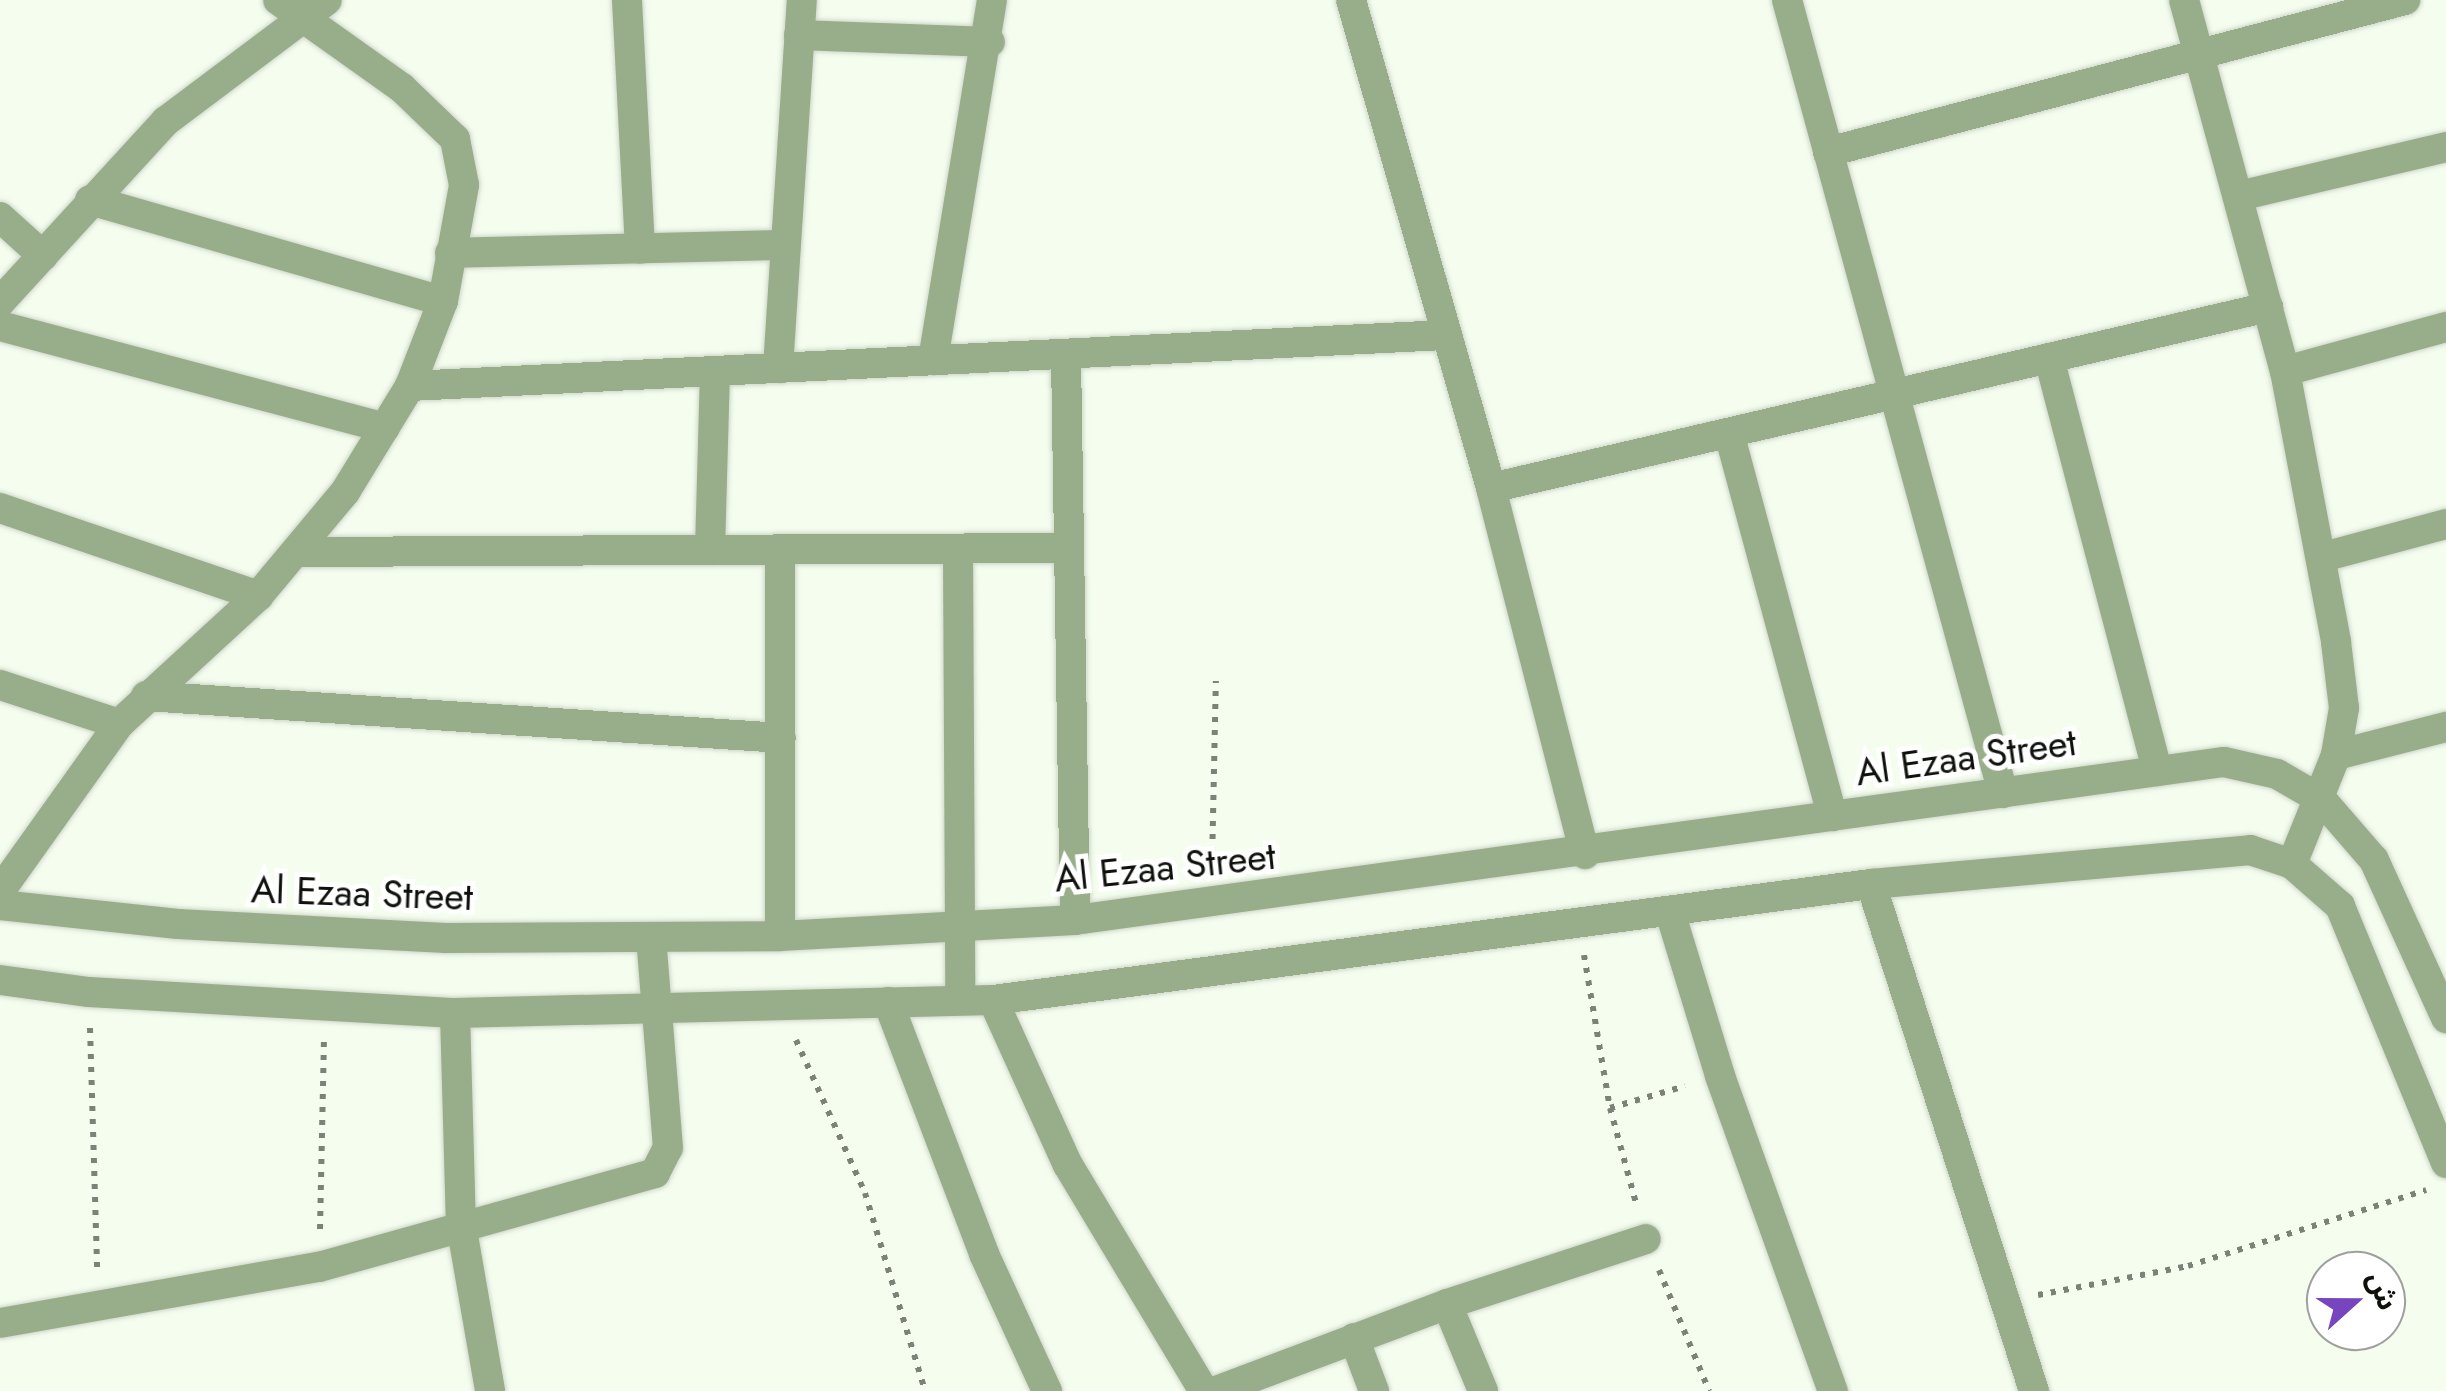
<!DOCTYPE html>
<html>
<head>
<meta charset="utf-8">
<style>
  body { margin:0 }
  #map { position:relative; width:2446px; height:1391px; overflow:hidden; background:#f4fdee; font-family:Jost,"Noto Sans Arabic",sans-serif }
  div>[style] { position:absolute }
  .path>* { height:6px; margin-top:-3px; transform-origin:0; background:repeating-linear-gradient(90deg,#7c8277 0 5px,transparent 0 13px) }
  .roads { filter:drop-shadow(0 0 2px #cfd7ca) drop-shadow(0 0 2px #cfd7ca) }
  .street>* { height:30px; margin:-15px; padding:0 15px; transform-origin:15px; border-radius:15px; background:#98ad89 }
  span { translate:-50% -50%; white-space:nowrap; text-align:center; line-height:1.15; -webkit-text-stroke:10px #fff; paint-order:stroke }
  .street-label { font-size:38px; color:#0f120c }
  .north { position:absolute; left:2306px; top:1251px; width:100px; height:100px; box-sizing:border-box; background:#fff; border:2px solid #9fa09e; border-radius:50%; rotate:69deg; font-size:28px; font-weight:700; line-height:40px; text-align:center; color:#0f120c }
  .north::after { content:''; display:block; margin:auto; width:35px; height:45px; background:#7746be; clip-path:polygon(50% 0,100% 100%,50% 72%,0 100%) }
</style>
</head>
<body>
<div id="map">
  <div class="path">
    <div style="left:1212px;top:865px;width:184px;rotate:-88.8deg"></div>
    <div style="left:1584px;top:955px;width:155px;rotate:80.4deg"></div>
    <div style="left:1610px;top:1108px;width:103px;rotate:74.7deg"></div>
    <div style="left:90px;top:1028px;width:243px;rotate:88.3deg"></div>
    <div style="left:796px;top:1040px;width:168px;rotate:65.7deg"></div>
    <div style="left:865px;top:1193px;width:207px;rotate:73.1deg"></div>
    <div style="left:1610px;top:1108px;width:78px;rotate:-16.3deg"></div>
    <div style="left:320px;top:1229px;width:187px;rotate:-88.8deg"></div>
    <div style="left:1659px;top:1270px;width:131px;rotate:67.5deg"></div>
    <div style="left:2038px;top:1295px;width:153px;rotate:-10.9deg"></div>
    <div style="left:2188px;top:1266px;width:250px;rotate:-17.7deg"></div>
  </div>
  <div class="roads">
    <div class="street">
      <div style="left:627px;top:0;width:249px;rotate:87deg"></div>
      <div style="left:1351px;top:0;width:508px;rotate:73.99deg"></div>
      <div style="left:1491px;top:488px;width:378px;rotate:75.6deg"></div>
      <div style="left:1787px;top:0;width:822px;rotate:74.76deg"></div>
      <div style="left:2184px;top:0;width:385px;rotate:74.8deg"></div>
      <div style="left:2285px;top:371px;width:276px;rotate:79.3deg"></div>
      <div style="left:2336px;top:642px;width:66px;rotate:83.1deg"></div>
      <div style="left:2344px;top:708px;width:48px;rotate:99.7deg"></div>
      <div style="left:2336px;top:755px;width:118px;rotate:112deg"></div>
      <div style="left:799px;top:35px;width:191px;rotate:2.1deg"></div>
      <div style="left:1828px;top:152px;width:597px;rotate:-14.76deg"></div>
      <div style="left:2239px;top:196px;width:213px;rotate:-13.3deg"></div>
      <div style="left:90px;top:200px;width:367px;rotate:16deg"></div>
      <div style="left:0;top:217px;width:58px;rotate:42.2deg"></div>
      <div style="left:450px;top:253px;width:335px;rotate:-1.4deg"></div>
      <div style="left:0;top:302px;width:246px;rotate:-47.5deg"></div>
      <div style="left:166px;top:121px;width:201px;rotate:-36.9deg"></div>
      <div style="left:0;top:326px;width:398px;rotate:14.8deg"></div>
      <div style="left:1066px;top:355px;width:565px;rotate:89.09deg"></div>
      <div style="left:2049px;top:358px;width:427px;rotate:75.3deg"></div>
      <div style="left:933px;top:360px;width:365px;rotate:-80.7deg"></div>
      <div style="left:778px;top:368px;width:369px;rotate:-86.3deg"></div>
      <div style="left:2285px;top:371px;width:167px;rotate:-15.3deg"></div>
      <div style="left:410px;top:386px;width:1038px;rotate:-2.82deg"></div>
      <div style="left:1729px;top:433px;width:397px;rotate:74.9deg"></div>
      <div style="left:1491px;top:488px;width:798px;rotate:-13.11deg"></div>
      <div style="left:0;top:508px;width:273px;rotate:18.8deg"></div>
      <div style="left:958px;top:549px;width:450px;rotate:89.7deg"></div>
      <div style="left:710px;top:550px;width:179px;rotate:-88.4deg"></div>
      <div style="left:780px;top:550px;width:386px;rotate:90deg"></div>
      <div style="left:298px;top:552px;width:771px;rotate:-0.3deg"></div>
      <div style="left:2323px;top:557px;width:127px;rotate:-15deg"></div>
      <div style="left:0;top:685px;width:125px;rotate:18.1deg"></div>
      <div style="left:146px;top:696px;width:636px;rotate:3.78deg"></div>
      <div style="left:2336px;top:755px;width:114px;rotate:-14.3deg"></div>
      <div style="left:1871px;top:884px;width:533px;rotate:72.18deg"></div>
      <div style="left:0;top:891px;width:205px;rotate:-54.5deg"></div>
      <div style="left:119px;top:724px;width:189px;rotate:-42.6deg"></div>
      <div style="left:258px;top:596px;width:136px;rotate:-50.1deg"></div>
      <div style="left:345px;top:492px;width:124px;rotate:-58.5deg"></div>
      <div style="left:410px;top:386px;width:91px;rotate:-68.8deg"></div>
      <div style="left:443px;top:301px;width:118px;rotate:-79.7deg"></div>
      <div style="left:464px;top:185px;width:47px;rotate:-101.1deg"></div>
      <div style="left:455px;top:139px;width:74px;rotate:-136.1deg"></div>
      <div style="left:402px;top:88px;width:152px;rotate:-144.6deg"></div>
      <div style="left:0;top:905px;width:179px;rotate:6.1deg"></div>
      <div style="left:178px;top:924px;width:268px;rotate:3deg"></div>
      <div style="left:446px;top:938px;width:334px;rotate:-0.3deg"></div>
      <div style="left:780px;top:936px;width:295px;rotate:-3.1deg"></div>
      <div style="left:1075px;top:920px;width:1160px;rotate:-7.83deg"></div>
      <div style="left:2224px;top:762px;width:54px;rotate:12.8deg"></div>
      <div style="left:2277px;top:774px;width:52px;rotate:30deg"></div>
      <div style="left:2322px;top:800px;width:79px;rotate:49.1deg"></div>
      <div style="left:2374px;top:860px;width:174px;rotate:65.5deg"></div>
      <div style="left:1670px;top:912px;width:171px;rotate:73deg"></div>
      <div style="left:1720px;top:1076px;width:335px;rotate:70.3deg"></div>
      <div style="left:0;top:980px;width:90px;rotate:7.7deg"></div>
      <div style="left:89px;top:992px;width:367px;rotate:3.3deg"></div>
      <div style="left:455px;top:1013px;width:538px;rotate:-1.38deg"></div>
      <div style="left:993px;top:1000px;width:886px;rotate:-7.53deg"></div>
      <div style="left:1871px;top:884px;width:381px;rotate:-5.1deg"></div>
      <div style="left:2250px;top:850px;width:44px;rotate:18.4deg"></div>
      <div style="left:2292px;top:864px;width:64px;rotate:41.2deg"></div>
      <div style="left:2340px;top:906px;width:278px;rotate:67.6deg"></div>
      <div style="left:993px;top:1000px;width:181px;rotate:65.6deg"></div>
      <div style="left:1068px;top:1165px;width:264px;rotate:59deg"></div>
      <div style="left:888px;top:1002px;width:270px;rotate:69.1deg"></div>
      <div style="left:984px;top:1254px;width:151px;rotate:65.3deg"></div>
      <div style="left:455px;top:1013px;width:211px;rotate:88.4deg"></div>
      <div style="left:461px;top:1224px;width:169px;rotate:80.1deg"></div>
      <div style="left:1447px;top:1304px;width:94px;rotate:67.5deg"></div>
      <div style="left:0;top:1323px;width:324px;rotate:-10deg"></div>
      <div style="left:319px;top:1267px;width:349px;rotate:-15.6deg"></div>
      <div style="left:655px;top:1173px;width:28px;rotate:-63deg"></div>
      <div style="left:668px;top:1148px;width:211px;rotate:-94.6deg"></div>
      <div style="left:1354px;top:1338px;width:57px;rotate:69.3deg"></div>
      <div style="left:1216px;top:1391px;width:247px;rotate:-20.6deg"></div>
      <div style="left:1447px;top:1304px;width:209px;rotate:-18.1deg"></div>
    </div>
  </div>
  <div class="street-label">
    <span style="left:1966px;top:757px;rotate:-8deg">Al Ezaa Street</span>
    <span style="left:1165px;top:867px;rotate:-6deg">Al Ezaa Street</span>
    <span style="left:362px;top:893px;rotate:2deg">Al Ezaa Street</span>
  </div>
  <div class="north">ش</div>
</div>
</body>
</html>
